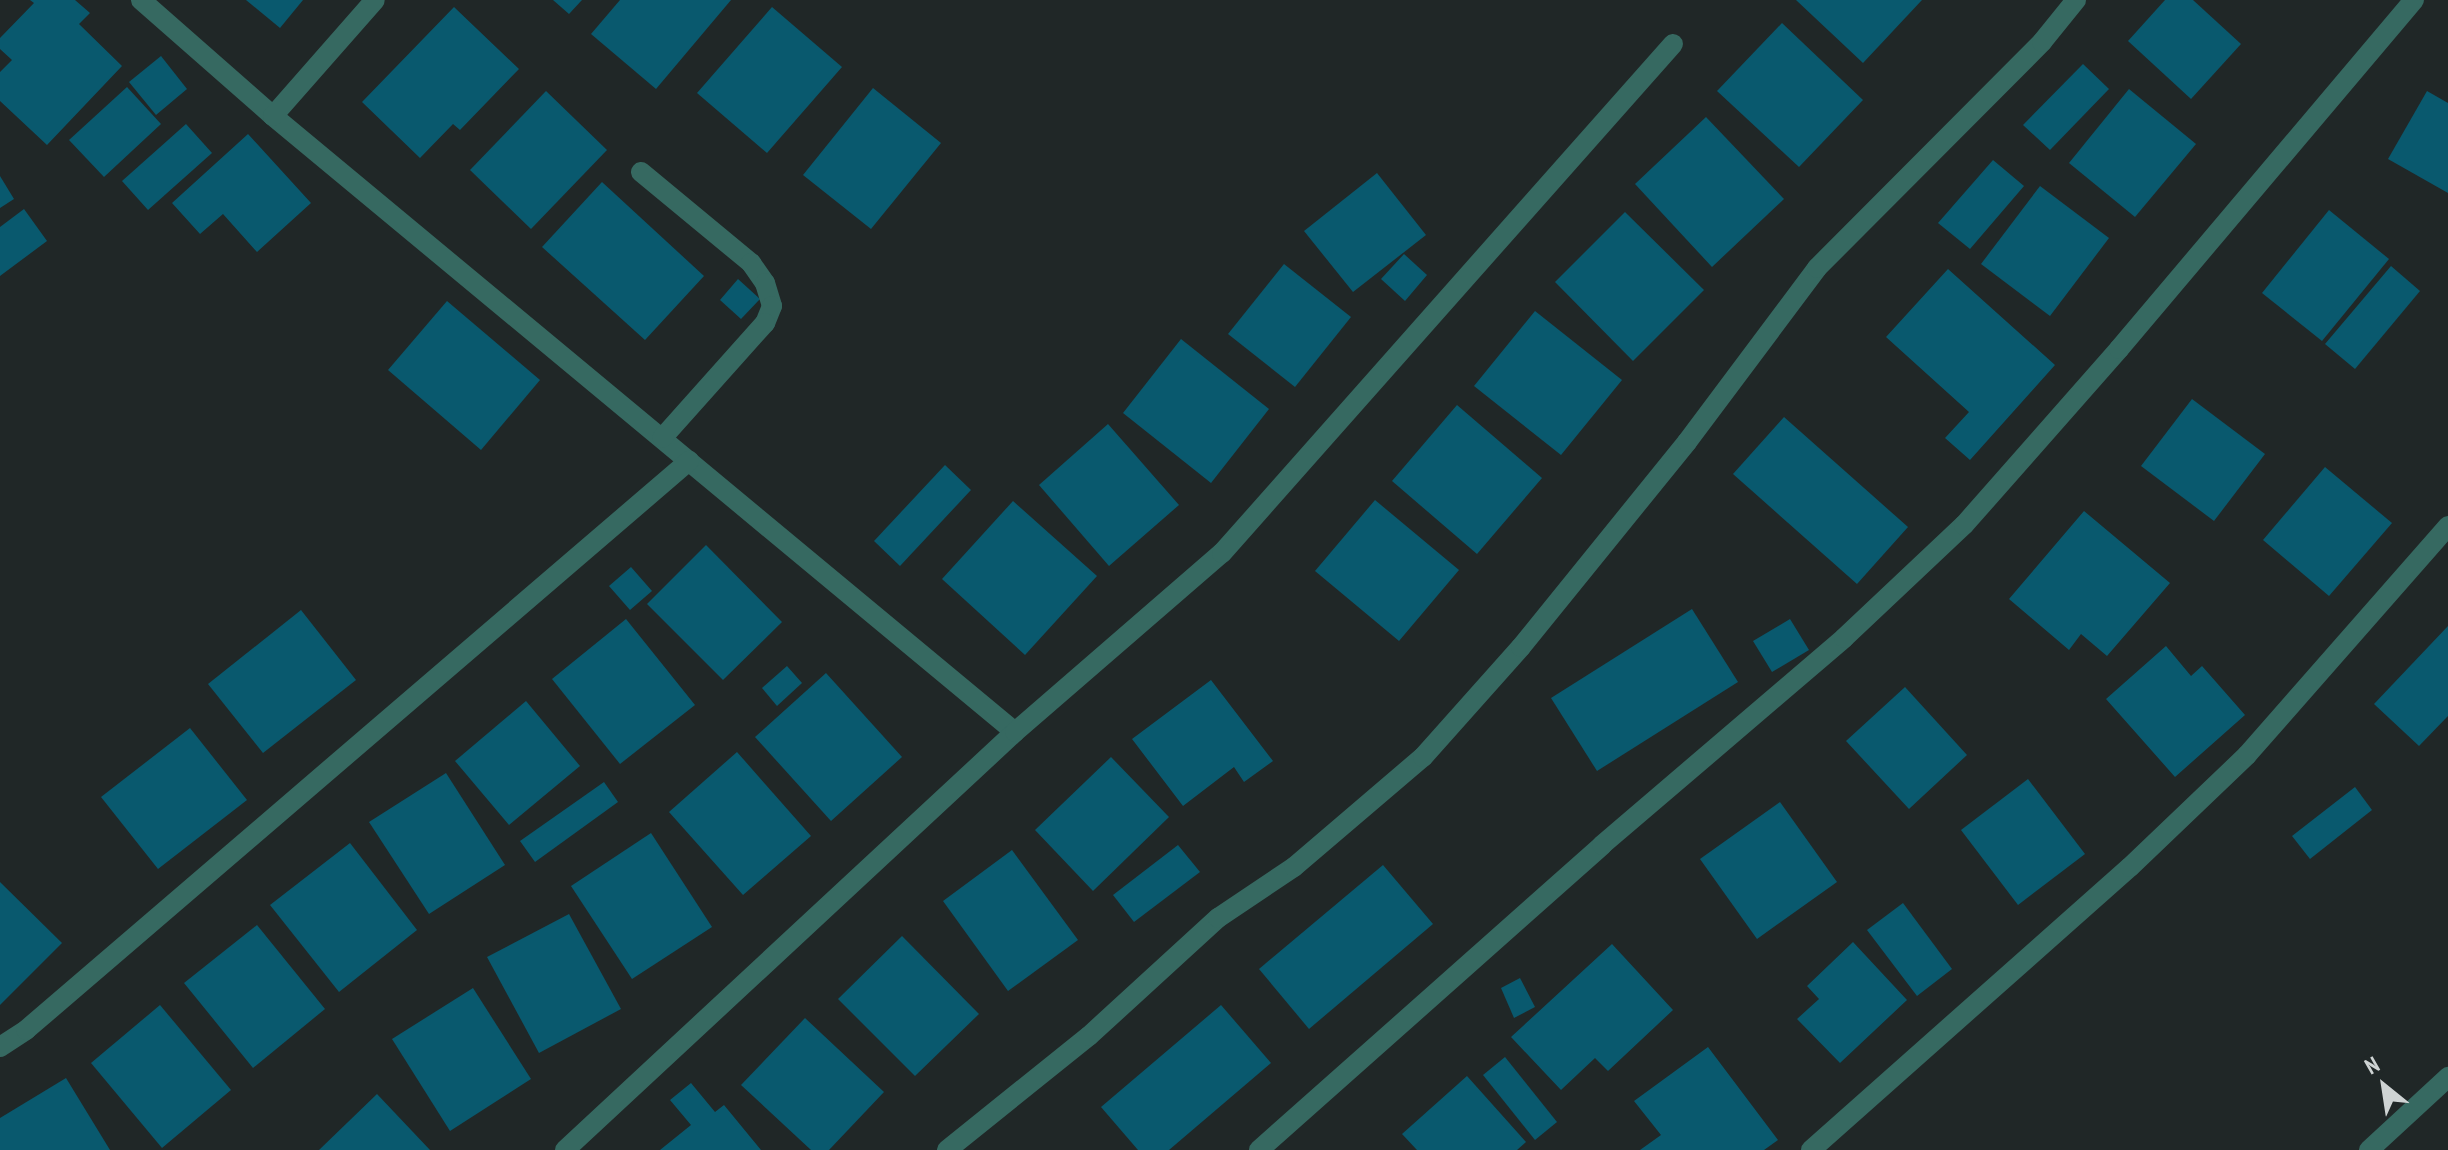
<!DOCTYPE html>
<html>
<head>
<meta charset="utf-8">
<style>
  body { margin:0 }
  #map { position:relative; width:2448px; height:1150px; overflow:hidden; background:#202727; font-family:"PT Sans Narrow",sans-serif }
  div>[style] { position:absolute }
  .building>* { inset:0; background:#09596e }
  .minor>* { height:20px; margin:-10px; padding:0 10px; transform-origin:10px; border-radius:10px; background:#366961 }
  span { translate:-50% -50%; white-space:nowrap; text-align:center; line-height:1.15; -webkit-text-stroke:6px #202727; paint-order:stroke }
  .north { position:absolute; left:2344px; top:1046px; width:80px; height:80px; -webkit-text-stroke:6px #202727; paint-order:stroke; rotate:330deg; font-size:22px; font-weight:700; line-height:32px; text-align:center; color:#ced3d3 }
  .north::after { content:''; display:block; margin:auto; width:28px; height:36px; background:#ced3d3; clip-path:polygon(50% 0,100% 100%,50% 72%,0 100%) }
</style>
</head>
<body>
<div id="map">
  <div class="building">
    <div style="clip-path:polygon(30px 0,75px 0,90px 13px,79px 24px,122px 66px,47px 145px,0 101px,0 72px,12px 60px,0 49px,0 38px,34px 3px)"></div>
    <div style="clip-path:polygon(246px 0,303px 0,280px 28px)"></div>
    <div style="clip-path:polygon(553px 0,582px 0,569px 14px)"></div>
    <div style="clip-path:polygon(620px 0,731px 0,656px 89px,591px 34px)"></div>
    <div style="clip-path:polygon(1796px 0,1922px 0,1863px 63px)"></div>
    <div style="clip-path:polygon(2165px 0,2193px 0,2241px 44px,2191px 99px,2128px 41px)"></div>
    <div style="clip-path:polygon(454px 7px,519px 69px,460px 130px,453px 124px,420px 158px,362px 102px)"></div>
    <div style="clip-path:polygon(772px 7px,842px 67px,767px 153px,697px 93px)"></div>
    <div style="clip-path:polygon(1782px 23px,1863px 100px,1799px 167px,1717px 91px)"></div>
    <div style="clip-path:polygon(161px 56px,187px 89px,156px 115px,129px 82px)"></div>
    <div style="clip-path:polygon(2083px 64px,2109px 89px,2050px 150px,2023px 125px)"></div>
    <div style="clip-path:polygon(127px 87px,161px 124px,104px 177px,69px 140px)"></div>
    <div style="clip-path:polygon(873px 88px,941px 143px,871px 229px,803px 175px)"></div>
    <div style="clip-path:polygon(2129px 89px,2196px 144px,2135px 217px,2069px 163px)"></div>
    <div style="clip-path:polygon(546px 91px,607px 150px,531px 229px,470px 170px)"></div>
    <div style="clip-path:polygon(2427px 91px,2448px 103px,2448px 193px,2388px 159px)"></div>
    <div style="clip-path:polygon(1706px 117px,1784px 199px,1712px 267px,1635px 184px)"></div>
    <div style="clip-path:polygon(186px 124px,212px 153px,148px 210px,122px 181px)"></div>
    <div style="clip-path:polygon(248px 134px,311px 203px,257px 252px,223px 214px,200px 234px,172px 203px)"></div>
    <div style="clip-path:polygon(1993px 160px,2024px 186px,1970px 249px,1938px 223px)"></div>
    <div style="clip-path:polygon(1377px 173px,1426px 235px,1353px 292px,1304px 231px)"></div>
    <div style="clip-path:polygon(0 176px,14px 199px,0 208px)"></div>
    <div style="clip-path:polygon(602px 182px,704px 276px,645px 340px,542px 247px)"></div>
    <div style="clip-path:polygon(2040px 186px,2109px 238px,2050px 316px,1981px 264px)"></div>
    <div style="clip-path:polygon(24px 209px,47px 241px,0 276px,0 227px)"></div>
    <div style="clip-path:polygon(2329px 210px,2389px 259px,2322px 341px,2262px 293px)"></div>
    <div style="clip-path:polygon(1625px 212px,1704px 290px,1633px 361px,1555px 282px)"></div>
    <div style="clip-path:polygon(1404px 254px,1427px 275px,1405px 301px,1381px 279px)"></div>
    <div style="clip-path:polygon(1284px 264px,1351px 317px,1295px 387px,1228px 334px)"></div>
    <div style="clip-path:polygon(2391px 266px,2420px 291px,2355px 369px,2325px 344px)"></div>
    <div style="clip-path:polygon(1948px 269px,2055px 365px,1970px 460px,1945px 438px,1969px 412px,1886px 337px)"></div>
    <div style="clip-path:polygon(738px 279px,760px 299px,741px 319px,720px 300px)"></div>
    <div style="clip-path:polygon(447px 301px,540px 380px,481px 450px,388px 370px)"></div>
    <div style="clip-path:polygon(1535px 311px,1622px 380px,1561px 455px,1474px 386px)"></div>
    <div style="clip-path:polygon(1181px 339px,1269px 409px,1211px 483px,1123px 413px)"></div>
    <div style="clip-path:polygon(2192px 399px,2265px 454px,2214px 521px,2141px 466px)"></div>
    <div style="clip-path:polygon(1457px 405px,1542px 478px,1477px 554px,1392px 481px)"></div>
    <div style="clip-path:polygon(1784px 417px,1908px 527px,1857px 584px,1733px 474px)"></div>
    <div style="clip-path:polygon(1108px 424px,1179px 505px,1109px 566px,1039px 485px)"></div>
    <div style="clip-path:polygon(945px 465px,971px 490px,900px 566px,874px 541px)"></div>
    <div style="clip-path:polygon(2325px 467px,2392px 523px,2329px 596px,2263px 540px)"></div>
    <div style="clip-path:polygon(1375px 500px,1459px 570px,1399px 641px,1315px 571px)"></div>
    <div style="clip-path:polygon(1013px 501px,1097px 576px,1025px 655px,942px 579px)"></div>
    <div style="clip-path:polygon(2084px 511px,2170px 583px,2107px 656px,2081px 634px,2069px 650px,2009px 599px)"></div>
    <div style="clip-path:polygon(706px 545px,782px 622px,723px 680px,647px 604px)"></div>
    <div style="clip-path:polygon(631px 567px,652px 591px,630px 610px,609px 586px)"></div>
    <div style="clip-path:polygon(1692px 609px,1738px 682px,1597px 771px,1551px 698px)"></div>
    <div style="clip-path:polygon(301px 610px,356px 680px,263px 753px,208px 684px)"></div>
    <div style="clip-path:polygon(626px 619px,695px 705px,620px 764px,552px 679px)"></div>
    <div style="clip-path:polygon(1790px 619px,1809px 650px,1772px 672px,1753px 641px)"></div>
    <div style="clip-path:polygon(2448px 626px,2448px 716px,2419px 746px,2374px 704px)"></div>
    <div style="clip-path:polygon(2166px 646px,2191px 676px,2202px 666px,2245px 715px,2175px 777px,2106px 699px)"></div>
    <div style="clip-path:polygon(787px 666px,802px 683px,777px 706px,762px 688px)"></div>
    <div style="clip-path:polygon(826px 673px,902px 757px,831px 821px,755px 737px)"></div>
    <div style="clip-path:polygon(1211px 680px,1273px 761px,1244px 782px,1234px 767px,1183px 806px,1132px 739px)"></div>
    <div style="clip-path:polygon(1905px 687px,1967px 755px,1909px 809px,1846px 741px)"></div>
    <div style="clip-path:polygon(526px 701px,580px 766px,509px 825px,455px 761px)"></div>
    <div style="clip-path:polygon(190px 728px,247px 800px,158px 869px,101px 797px)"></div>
    <div style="clip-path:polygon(737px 752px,811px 836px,743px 895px,669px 812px)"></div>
    <div style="clip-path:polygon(1111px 757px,1169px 817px,1093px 891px,1035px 830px)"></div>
    <div style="clip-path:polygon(446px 773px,505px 865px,429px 914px,369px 822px)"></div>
    <div style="clip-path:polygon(2028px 779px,2085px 854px,2018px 905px,1961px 830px)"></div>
    <div style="clip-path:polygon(604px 782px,618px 802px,535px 862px,520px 841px)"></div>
    <div style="clip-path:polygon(2355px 787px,2372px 810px,2310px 859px,2292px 836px)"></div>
    <div style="clip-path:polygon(1780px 802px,1837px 882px,1757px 939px,1700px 859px)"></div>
    <div style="clip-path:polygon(651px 833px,712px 927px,632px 979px,571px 886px)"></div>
    <div style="clip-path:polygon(350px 843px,417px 930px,339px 992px,270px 905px)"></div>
    <div style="clip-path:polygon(1178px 845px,1200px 872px,1134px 922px,1113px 895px)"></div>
    <div style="clip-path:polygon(1012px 850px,1078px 940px,1008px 991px,943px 901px)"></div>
    <div style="clip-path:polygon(1383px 865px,1433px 924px,1309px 1029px,1259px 969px)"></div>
    <div style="clip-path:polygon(0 882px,62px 943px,0 1005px)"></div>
    <div style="clip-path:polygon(1903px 903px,1952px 969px,1917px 996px,1867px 930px)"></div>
    <div style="clip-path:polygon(569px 914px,621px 1009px,539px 1053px,487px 957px)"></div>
    <div style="clip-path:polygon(257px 925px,325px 1009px,253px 1068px,184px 983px)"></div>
    <div style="clip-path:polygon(902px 936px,979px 1014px,915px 1076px,838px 999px)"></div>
    <div style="clip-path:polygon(1853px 942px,1907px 1000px,1840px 1063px,1797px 1019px,1819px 999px,1807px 986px)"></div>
    <div style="clip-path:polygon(1612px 944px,1673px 1010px,1608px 1071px,1595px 1058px,1561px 1090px,1511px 1037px)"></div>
    <div style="clip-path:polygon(1520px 978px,1535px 1007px,1514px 1018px,1501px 988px)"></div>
    <div style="clip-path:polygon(473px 988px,531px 1079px,450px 1131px,392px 1039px)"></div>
    <div style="clip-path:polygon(160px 1005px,231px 1090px,162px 1148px,91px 1063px)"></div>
    <div style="clip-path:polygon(1221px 1005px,1271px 1063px,1169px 1150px,1138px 1150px,1101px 1107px)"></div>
    <div style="clip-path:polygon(805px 1018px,884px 1092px,829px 1150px,811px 1150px,741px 1085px)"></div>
    <div style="clip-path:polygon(1708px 1047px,1778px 1140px,1764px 1150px,1640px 1150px,1661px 1135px,1634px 1101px)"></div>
    <div style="clip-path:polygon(1505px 1057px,1557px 1122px,1535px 1140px,1483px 1075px)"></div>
    <div style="clip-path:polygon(1467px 1076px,1526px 1142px,1517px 1150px,1417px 1150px,1402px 1134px)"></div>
    <div style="clip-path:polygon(66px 1078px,110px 1150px,0 1150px,0 1118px)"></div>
    <div style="clip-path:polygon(691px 1083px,715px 1112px,724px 1105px,761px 1150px,660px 1150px,691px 1125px,670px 1100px)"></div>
    <div style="clip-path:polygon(377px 1094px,430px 1150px,319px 1150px)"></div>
  </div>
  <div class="minor">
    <div style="left:141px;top:0;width:176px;rotate:41.3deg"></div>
    <div style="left:273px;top:116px;width:964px;rotate:39.7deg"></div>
    <div style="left:273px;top:116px;width:154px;rotate:-48.7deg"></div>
    <div style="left:641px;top:172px;width:143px;rotate:39.6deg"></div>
    <div style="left:751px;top:263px;width:24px;rotate:55deg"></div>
    <div style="left:765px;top:283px;width:24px;rotate:73deg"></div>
    <div style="left:772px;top:306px;width:18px;rotate:112deg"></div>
    <div style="left:765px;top:323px;width:154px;rotate:131.8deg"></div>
    <div style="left:0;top:1047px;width:31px;rotate:-33deg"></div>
    <div style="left:26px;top:1030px;width:874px;rotate:-40.64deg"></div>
    <div style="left:565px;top:1150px;width:614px;rotate:-42.89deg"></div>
    <div style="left:1015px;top:732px;width:274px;rotate:-40.9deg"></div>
    <div style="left:1222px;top:553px;width:680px;rotate:-48.46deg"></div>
    <div style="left:947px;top:1150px;width:182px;rotate:-38.8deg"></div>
    <div style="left:1089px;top:1036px;width:175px;rotate:-42.5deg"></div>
    <div style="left:1218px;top:918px;width:92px;rotate:-33.9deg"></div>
    <div style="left:1294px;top:867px;width:170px;rotate:-40.5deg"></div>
    <div style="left:1423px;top:757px;width:147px;rotate:-48.3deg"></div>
    <div style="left:1521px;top:647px;width:264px;rotate:-51deg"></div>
    <div style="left:1687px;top:442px;width:217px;rotate:-53.2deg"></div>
    <div style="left:1817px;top:268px;width:319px;rotate:-45.1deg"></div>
    <div style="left:2042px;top:42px;width:54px;rotate:-51deg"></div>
    <div style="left:1259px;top:1150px;width:459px;rotate:-41.6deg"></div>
    <div style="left:1602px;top:845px;width:318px;rotate:-40.5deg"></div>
    <div style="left:1844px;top:638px;width:165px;rotate:-43.3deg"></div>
    <div style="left:1964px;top:525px;width:235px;rotate:-48.6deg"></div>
    <div style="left:2119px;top:349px;width:457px;rotate:-49.8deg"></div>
    <div style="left:1811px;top:1150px;width:426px;rotate:-41.6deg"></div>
    <div style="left:2130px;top:867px;width:162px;rotate:-43.7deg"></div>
    <div style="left:2247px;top:755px;width:305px;rotate:-48.7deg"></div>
    <div style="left:2369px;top:1150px;width:108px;rotate:-42.7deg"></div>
  </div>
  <div class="north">N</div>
</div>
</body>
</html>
